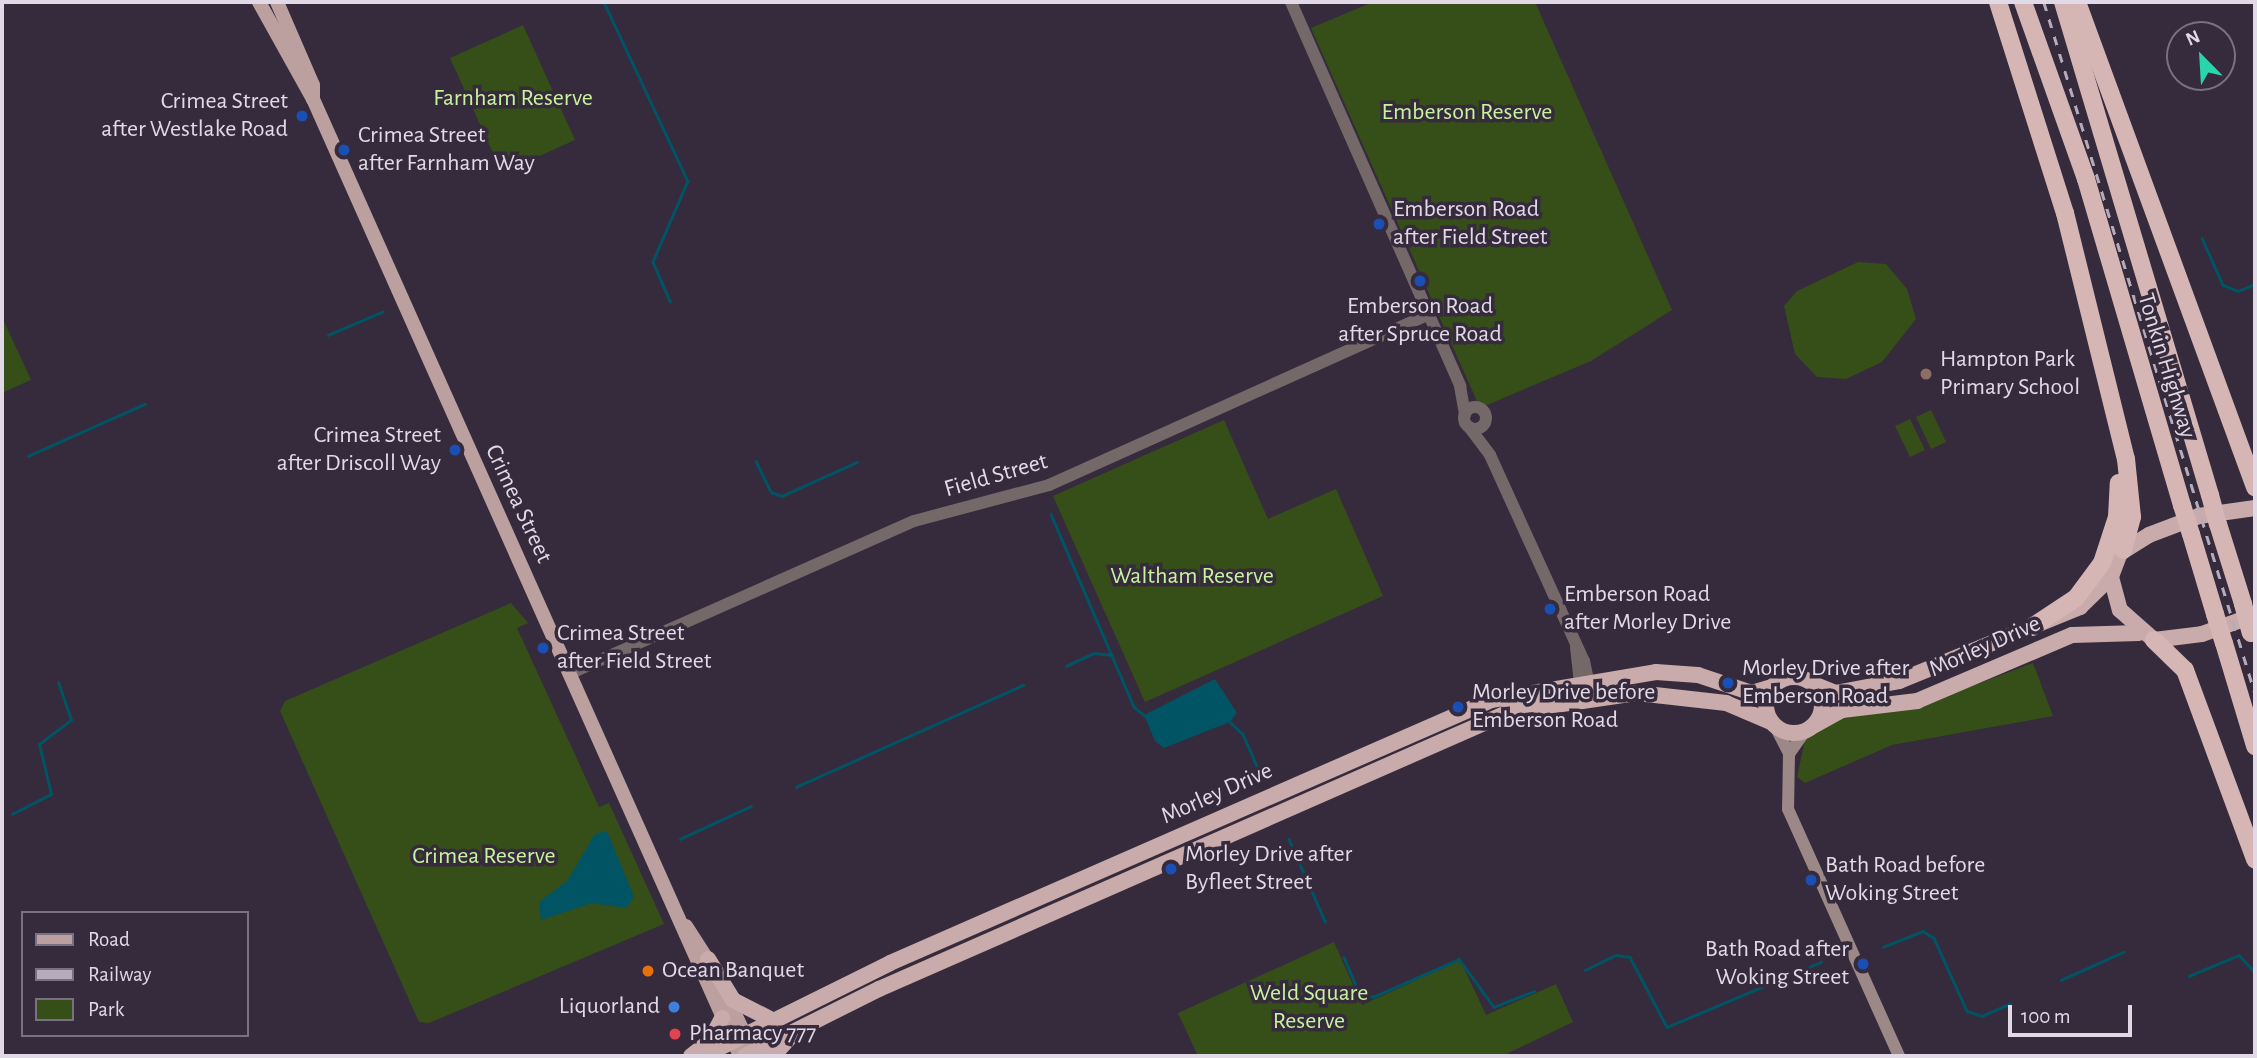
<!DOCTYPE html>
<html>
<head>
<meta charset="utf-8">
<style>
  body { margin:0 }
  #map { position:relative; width:2257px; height:1058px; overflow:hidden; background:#362a3d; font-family:"Alegreya Sans",sans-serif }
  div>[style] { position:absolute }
  .green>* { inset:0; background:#364f19 }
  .water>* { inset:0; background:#005464 }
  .stream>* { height:2.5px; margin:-1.25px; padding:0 1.25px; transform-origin:1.25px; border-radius:1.25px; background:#005464 }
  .tertiary>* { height:12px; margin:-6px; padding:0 6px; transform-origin:6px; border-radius:6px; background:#756868 }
  .tertiary>.ring { margin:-6px; padding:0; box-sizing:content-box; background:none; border:12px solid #756868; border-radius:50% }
  .secondary>* { height:12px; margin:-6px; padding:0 6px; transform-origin:6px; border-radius:6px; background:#9c8887 }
  .primary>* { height:14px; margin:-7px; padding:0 7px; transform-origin:7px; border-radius:7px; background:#bba09f }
  .trunk>* { height:16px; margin:-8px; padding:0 8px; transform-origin:8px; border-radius:8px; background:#c8abaa }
  .trunk>.ring { margin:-8px; padding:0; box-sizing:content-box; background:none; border:16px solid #c8abaa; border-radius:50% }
  .motorway>* { height:18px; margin:-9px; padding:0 9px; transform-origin:9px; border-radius:9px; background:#d6b6b5 }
  .rail>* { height:2.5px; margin-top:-1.25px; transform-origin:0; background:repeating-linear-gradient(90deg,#b5acbb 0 9px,transparent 0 18px) }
  .motorway-bridge>* { height:18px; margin:-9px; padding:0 9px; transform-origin:9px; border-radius:9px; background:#d6b6b5 }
  .dots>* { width:19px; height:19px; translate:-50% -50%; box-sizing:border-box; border:4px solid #362a3d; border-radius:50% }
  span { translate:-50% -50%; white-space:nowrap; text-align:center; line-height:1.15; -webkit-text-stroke:7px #362a3d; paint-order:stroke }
  .park-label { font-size:24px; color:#c7f39c }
  .poi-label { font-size:24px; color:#e1d9e6 }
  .right { translate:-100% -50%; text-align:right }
  .left { translate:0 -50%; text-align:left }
  .street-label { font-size:24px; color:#e1d9e6 }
  .frame { position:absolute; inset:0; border:4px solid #e1d9e6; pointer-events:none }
  .legend { position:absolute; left:21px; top:911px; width:228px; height:126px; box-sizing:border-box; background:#362a3d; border:2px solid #7a7081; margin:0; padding:9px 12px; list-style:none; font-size:21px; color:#e1d9e6 }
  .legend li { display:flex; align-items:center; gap:14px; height:35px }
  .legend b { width:35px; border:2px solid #7a7081 }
  .north { position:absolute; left:2166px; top:21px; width:70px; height:70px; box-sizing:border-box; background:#362a3d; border:2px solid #7a7081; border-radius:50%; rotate:336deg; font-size:19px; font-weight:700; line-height:28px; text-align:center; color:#e1d9e6 }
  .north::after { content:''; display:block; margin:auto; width:24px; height:32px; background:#29d5ad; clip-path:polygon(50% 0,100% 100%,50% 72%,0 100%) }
  .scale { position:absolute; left:2008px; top:1005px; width:124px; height:32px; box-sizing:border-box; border:4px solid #e1d9e6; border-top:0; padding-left:9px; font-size:21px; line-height:24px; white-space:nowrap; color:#e1d9e6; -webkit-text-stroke:5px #362a3d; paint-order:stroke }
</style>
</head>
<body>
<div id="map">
  <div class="green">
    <div style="clip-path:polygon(1373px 2px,1535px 2px,1672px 310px,1591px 361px,1480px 408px,1311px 28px)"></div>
    <div style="clip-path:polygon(523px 25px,575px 140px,502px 173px,450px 58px)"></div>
    <div style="clip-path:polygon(1858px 262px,1886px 264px,1907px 289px,1916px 319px,1882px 362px,1846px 379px,1817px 377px,1795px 354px,1784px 306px,1797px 291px)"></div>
    <div style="clip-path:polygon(2px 317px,31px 380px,2px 393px)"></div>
    <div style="clip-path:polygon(1931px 410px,1946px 442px,1931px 449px,1916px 417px)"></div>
    <div style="clip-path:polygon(1910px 419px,1925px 450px,1910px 457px,1895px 426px)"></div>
    <div style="clip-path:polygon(1224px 420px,1268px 519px,1336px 489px,1383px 596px,1145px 702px,1053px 496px)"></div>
    <div style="clip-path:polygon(511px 603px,528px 623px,517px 628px,599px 807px,609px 803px,664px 924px,429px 1023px,419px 1022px,280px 711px,285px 701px)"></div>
    <div style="clip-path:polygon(2033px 663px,2053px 716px,1892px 745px,1805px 783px,1797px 777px,1810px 717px,1930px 702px)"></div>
    <div style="clip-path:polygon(1334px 942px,1362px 1005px,1460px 960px,1486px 1015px,1556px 984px,1573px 1022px,1502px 1056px,1198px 1056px,1178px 1013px)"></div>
  </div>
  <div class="water">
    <div style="clip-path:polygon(1215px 679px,1237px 713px,1230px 722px,1164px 748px,1155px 741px,1144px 715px)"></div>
    <div style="clip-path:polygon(607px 831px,634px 897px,626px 908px,592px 903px,541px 920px,539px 902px,567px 881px,595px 834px)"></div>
  </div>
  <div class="stream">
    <div style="left:604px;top:2px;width:198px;rotate:64.9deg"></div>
    <div style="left:688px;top:181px;width:88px;rotate:113.4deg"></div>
    <div style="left:653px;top:262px;width:43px;rotate:66.4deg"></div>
    <div style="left:2202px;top:238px;width:51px;rotate:65.9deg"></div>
    <div style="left:2223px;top:285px;width:16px;rotate:22deg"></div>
    <div style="left:2238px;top:291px;width:18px;rotate:-22deg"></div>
    <div style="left:328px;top:335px;width:59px;rotate:-23.1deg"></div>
    <div style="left:28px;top:456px;width:128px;rotate:-24deg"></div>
    <div style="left:756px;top:461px;width:34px;rotate:64deg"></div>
    <div style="left:771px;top:492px;width:12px;rotate:20deg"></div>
    <div style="left:782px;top:496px;width:82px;rotate:-24.4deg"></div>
    <div style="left:1051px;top:514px;width:210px;rotate:66.7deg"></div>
    <div style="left:1134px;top:707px;width:13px;rotate:39deg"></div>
    <div style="left:1066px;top:666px;width:31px;rotate:-25deg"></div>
    <div style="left:1094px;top:653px;width:18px;rotate:6deg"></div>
    <div style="left:1230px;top:722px;width:18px;rotate:43deg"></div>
    <div style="left:1243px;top:734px;width:50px;rotate:66.5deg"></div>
    <div style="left:796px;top:787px;width:249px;rotate:-24.2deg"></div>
    <div style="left:12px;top:814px;width:44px;rotate:-27.1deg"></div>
    <div style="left:51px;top:794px;width:51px;rotate:-103.5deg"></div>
    <div style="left:39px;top:744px;width:40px;rotate:-37deg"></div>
    <div style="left:71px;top:720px;width:39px;rotate:-109deg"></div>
    <div style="left:680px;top:839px;width:78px;rotate:-24.9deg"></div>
    <div style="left:1289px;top:839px;width:90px;rotate:66.3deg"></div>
    <div style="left:1883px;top:947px;width:43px;rotate:-21.8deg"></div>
    <div style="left:1923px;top:931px;width:13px;rotate:32deg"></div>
    <div style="left:1934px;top:938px;width:80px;rotate:65.7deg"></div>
    <div style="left:1967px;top:1011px;width:16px;rotate:18deg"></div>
    <div style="left:1982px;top:1016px;width:30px;rotate:-24deg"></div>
    <div style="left:1344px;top:957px;width:36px;rotate:67deg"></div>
    <div style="left:1358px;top:990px;width:17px;rotate:25deg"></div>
    <div style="left:1373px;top:997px;width:94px;rotate:-23.8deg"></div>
    <div style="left:1459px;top:959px;width:59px;rotate:53.9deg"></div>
    <div style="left:1494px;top:1007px;width:43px;rotate:-21.8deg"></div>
    <div style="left:1585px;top:970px;width:34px;rotate:-26deg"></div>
    <div style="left:1616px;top:955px;width:14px;rotate:8deg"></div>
    <div style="left:1630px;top:957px;width:79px;rotate:62.1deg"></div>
    <div style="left:1667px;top:1027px;width:167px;rotate:-22.9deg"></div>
    <div style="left:2189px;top:976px;width:54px;rotate:-22.8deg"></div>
    <div style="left:2239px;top:955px;width:23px;rotate:47deg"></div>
    <div style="left:2061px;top:980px;width:68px;rotate:-24.3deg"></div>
  </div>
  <div class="tertiary">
    <div style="left:1291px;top:2px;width:420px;rotate:66.2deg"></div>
    <div style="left:1460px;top:386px;width:29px;rotate:80deg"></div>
    <div class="ring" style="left:1464px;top:407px;width:10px;height:10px"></div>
    <div style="left:1469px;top:427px;width:35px;rotate:53deg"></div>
    <div style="left:1490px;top:455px;width:226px;rotate:65.5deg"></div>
    <div style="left:1584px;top:661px;width:29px;rotate:78deg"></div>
    <div style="left:1576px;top:647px;width:45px;rotate:83.7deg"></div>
    <div style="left:571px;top:673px;width:375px;rotate:-23.9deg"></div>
    <div style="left:914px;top:521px;width:140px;rotate:-14.9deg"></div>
    <div style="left:1049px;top:485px;width:417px;rotate:-24.2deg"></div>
  </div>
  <div class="secondary">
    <div style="left:1775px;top:726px;width:31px;rotate:63deg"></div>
    <div style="left:1789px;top:754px;width:55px;rotate:91deg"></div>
    <div style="left:1788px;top:809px;width:271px;rotate:65.8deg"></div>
    <div style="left:1789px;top:754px;width:28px;rotate:-55deg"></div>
  </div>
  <div class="primary">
    <div style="left:259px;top:2px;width:111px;rotate:60.9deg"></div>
    <div style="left:313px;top:99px;width:1048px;rotate:65.95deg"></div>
    <div style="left:277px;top:2px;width:90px;rotate:66.6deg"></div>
    <div style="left:313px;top:85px;width:14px;rotate:90deg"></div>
    <div style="left:686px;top:926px;width:50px;rotate:57.3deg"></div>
    <div style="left:725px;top:993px;width:70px;rotate:64.5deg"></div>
  </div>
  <div class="trunk">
    <div style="left:2255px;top:508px;width:57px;rotate:171.9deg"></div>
    <div style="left:2199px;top:516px;width:53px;rotate:159.2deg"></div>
    <div style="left:2149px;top:535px;width:34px;rotate:148deg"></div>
    <div style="left:2120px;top:553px;width:26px;rotate:111deg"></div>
    <div style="left:2111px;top:577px;width:34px;rotate:75deg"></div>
    <div style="left:2120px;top:610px;width:45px;rotate:41.4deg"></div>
    <div style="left:2154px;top:640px;width:48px;rotate:-7.1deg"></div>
    <div style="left:2202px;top:634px;width:56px;rotate:-19.7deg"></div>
    <div class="ring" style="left:1766px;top:677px;width:40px;height:40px"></div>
    <div style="left:1813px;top:684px;width:24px;rotate:22deg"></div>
    <div style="left:1835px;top:693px;width:65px;rotate:-10.6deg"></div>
    <div style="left:1899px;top:681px;width:196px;rotate:-22.2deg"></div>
    <div style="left:2080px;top:607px;width:43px;rotate:-44.1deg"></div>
    <div style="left:1813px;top:726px;width:33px;rotate:-29deg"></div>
    <div style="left:1842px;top:710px;width:76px;rotate:-6.8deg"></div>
    <div style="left:1917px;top:701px;width:168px;rotate:-23.1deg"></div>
    <div style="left:2072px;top:635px;width:67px;rotate:-1.7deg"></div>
    <div style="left:708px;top:959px;width:48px;rotate:58.6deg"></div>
    <div style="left:733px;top:1000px;width:44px;rotate:27.1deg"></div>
    <div style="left:691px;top:1056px;width:24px;rotate:-38deg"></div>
    <div style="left:710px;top:1041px;width:26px;rotate:-62deg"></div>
    <div style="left:703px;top:1056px;width:209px;rotate:-26.4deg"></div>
    <div style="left:890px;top:963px;width:656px;rotate:-23.63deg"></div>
    <div style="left:1491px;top:700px;width:167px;rotate:-9.6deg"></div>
    <div style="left:1656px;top:672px;width:42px;rotate:4.1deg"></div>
    <div style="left:1698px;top:675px;width:57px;rotate:18.4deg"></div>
    <div style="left:1752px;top:693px;width:21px;rotate:-17deg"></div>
    <div style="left:745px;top:1056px;width:150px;rotate:-26.6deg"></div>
    <div style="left:879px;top:989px;width:688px;rotate:-23.73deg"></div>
    <div style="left:1509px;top:712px;width:129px;rotate:-8.4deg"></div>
    <div style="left:1637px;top:693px;width:90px;rotate:6.4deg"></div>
    <div style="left:1726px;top:703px;width:49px;rotate:22.9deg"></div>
    <div style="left:773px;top:1056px;width:27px;rotate:-48deg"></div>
  </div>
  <div class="motorway">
    <div style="left:1998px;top:2px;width:221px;rotate:72.4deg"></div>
    <div style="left:2065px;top:213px;width:253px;rotate:76.1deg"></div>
    <div style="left:2126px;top:459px;width:58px;rotate:84.1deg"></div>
    <div style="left:2132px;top:517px;width:34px;rotate:105deg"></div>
    <div style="left:2023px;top:2px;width:188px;rotate:70.4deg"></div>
    <div style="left:2086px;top:179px;width:340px;rotate:73.6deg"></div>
    <div style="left:2063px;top:2px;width:514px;rotate:73.4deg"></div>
    <div style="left:2077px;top:2px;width:517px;rotate:69.85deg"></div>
    <div style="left:2218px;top:524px;width:84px;rotate:72.6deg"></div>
    <div style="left:2191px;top:534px;width:84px;rotate:73.3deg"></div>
    <div style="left:2032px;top:627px;width:53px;rotate:-33.4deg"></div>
    <div style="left:2076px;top:598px;width:44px;rotate:-53.4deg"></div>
    <div style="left:2102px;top:563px;width:48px;rotate:-71.9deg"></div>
    <div style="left:2117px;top:517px;width:34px;rotate:-87deg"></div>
    <div style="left:2154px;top:640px;width:43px;rotate:44.1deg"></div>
    <div style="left:2185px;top:670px;width:202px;rotate:69.7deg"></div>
    <div style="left:2224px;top:643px;width:108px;rotate:73.2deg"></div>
  </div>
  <div class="rail">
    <div style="left:2044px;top:2px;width:722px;rotate:73.02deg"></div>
  </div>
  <div class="motorway-bridge">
    <div style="left:2210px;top:495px;width:30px;rotate:75deg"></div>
    <div style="left:2182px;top:505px;width:30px;rotate:73deg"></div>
    <div style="left:2243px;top:604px;width:30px;rotate:75deg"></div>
    <div style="left:2215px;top:614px;width:30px;rotate:73deg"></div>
  </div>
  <div class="dots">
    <div style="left:302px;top:116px;background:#1a4fb4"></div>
    <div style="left:344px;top:150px;background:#1a4fb4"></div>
    <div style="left:1379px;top:224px;background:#1a4fb4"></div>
    <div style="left:1420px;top:281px;background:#1a4fb4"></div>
    <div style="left:1926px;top:374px;background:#8d6e63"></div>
    <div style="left:455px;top:450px;background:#1a4fb4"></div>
    <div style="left:1550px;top:609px;background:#1a4fb4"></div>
    <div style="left:543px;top:648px;background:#1a4fb4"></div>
    <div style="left:1728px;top:683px;background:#1a4fb4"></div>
    <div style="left:1458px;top:707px;background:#1a4fb4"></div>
    <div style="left:1171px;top:869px;background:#1a4fb4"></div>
    <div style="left:1811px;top:880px;background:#1a4fb4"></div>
    <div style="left:1863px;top:964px;background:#1a4fb4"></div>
    <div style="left:648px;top:971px;background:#e8710a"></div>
    <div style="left:674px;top:1007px;background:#3f7fe0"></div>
    <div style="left:675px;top:1034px;background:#e0444e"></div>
  </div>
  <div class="park-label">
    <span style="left:513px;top:99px">Farnham Reserve</span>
    <span style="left:1467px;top:113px">Emberson Reserve</span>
    <span style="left:1192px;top:577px">Waltham Reserve</span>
    <span style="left:484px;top:857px">Crimea Reserve</span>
    <span style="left:1309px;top:1008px">Weld Square<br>Reserve</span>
  </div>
  <div class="poi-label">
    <span class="right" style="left:288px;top:116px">Crimea Street<br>after Westlake Road</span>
    <span class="left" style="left:358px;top:150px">Crimea Street<br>after Farnham Way</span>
    <span class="left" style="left:1393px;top:224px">Emberson Road<br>after Field Street</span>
    <span style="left:1420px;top:321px">Emberson Road<br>after Spruce Road</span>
    <span class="left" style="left:1940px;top:374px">Hampton Park<br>Primary School</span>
    <span class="right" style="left:441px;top:450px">Crimea Street<br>after Driscoll Way</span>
    <span class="left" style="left:1564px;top:609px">Emberson Road<br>after Morley Drive</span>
    <span class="left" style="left:557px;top:648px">Crimea Street<br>after Field Street</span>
    <span class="left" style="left:1742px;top:683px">Morley Drive after<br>Emberson Road</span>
    <span class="left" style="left:1472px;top:707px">Morley Drive before<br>Emberson Road</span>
    <span class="left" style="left:1185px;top:869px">Morley Drive after<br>Byfleet Street</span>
    <span class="left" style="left:1825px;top:880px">Bath Road before<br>Woking Street</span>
    <span class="right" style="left:1849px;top:964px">Bath Road after<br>Woking Street</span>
    <span class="left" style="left:662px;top:971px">Ocean Banquet</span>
    <span class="right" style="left:660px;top:1007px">Liquorland</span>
    <span class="left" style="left:689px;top:1034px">Pharmacy 777</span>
  </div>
  <div class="street-label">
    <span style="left:2166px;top:366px;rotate:73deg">Tonkin Highway</span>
    <span style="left:996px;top:476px;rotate:-16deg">Field Street</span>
    <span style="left:518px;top:504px;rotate:65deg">Crimea Street</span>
    <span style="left:1985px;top:647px;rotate:-24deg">Morley Drive</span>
    <span style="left:1217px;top:794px;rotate:-24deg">Morley Drive</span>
  </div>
  <div class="frame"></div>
  <ul class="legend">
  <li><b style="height:9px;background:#bba09f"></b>Road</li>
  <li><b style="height:9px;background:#b5acbb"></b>Railway</li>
  <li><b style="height:19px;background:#364f19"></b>Park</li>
  </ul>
  <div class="north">N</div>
  <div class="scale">100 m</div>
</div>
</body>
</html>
